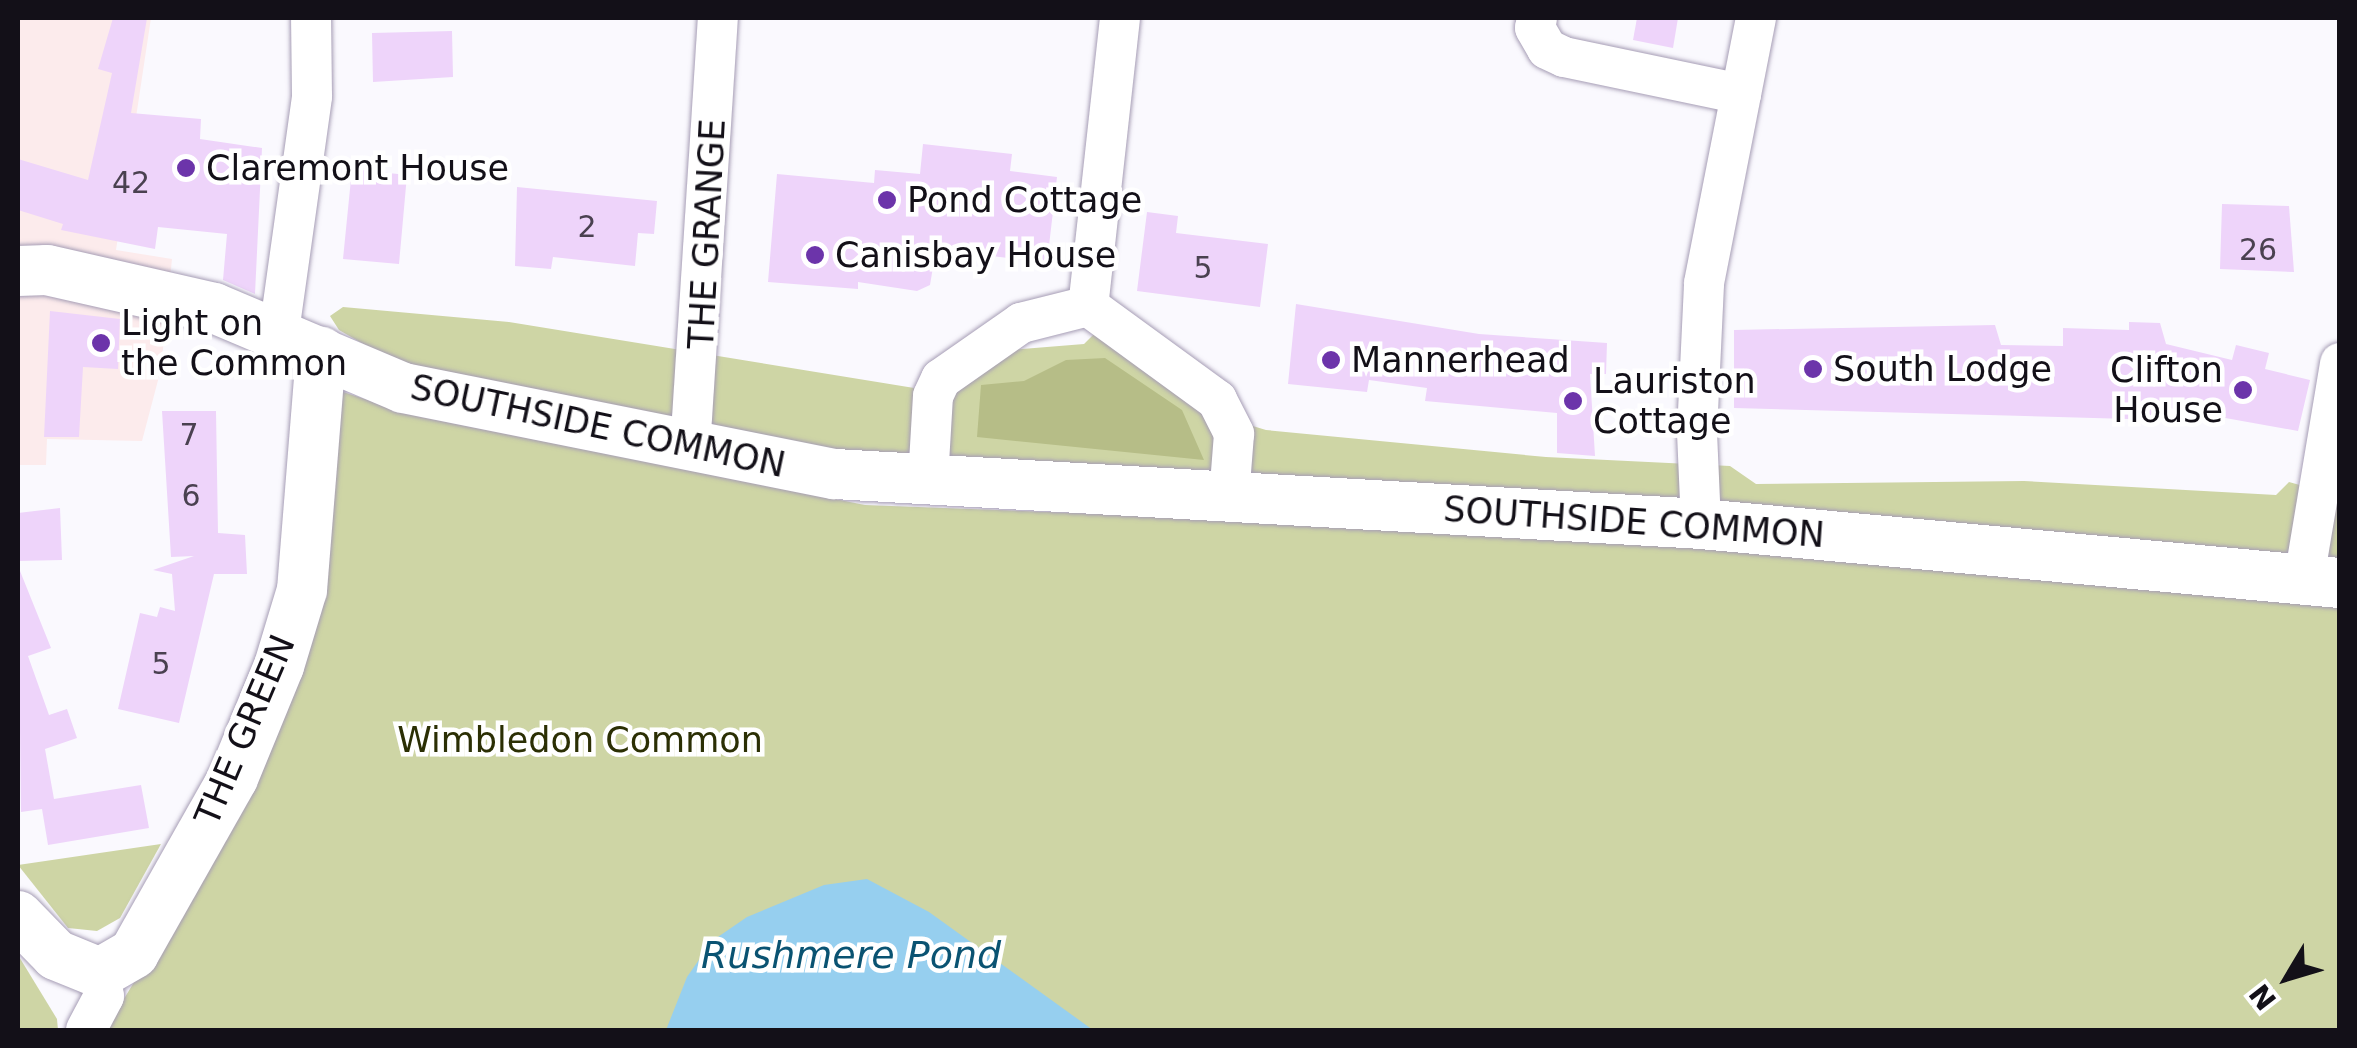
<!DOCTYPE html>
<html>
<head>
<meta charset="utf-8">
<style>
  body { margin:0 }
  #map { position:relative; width:2357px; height:1048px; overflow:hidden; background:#faf9fe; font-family:"DejaVu Sans",sans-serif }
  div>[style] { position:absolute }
  .commercial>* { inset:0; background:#fcebec }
  .green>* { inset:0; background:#ced5a5 }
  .forest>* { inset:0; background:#b6bd87 }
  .water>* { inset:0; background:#96cfef }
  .building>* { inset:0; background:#eed4fa }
  .roads { filter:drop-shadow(0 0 2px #a69db5) drop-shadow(0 0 2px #a69db5) }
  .minor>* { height:40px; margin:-20px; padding:0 20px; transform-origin:20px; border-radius:20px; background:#fff }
  .tertiary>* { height:50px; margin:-25px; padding:0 25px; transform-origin:25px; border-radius:25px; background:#fff }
  .dots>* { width:28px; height:28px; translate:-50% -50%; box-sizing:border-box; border:5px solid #fff; border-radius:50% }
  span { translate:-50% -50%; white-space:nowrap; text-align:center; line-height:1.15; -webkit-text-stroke:9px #fff; paint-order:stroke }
  .number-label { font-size:30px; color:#4a4150 }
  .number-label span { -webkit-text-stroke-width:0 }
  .poi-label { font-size:35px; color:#131018 }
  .left { translate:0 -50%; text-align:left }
  .right { translate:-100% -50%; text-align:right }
  .street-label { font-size:35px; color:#131018 }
  .park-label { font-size:35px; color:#2b2f04 }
  .water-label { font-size:38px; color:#0a5372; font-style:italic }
  .frame { position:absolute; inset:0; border:20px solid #131018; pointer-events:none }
  .north { position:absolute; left:2237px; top:928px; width:100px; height:100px; -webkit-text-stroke:8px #fff; paint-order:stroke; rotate:232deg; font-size:28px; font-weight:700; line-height:40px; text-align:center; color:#131018 }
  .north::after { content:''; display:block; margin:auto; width:35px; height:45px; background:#131018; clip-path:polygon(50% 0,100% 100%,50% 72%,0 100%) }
</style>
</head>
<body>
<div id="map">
  <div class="commercial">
    <div style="clip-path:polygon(18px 18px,151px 18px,116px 250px,172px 259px,161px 369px,142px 441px,47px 439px,46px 465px,18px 465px)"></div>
  </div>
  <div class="green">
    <div style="clip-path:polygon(343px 307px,509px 322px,951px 394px,1011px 350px,1084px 344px,1098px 330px,1203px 411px,1266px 430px,1546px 457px,1730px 466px,1756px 484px,2024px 481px,2276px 495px,2289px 482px,2339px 496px,2339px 567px,801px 448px,412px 372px,339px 330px,330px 316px)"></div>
    <div style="clip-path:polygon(340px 391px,421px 417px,865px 505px,1658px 535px,2339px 599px,2339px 1030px,105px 1030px,260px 775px)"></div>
    <div style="clip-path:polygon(161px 844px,120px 918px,97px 931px,68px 928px,18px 865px)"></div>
    <div style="clip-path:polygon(18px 955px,57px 1019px,58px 1030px,18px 1030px)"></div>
  </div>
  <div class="forest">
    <div style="clip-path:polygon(1105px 358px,1182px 410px,1204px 460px,977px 437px,981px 385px,1024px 381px,1066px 360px)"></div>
  </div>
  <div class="water">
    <div style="clip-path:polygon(867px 879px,929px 912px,1093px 1030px,666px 1030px,687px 977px,712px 941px,747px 917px,824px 885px)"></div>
  </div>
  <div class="building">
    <div style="clip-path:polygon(113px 18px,147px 18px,131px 113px,201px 119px,200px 139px,262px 148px,255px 294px,223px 280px,227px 234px,158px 227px,155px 249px,61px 230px,63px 224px,18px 210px,18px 159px,88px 180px,112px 73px,98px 69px)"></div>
    <div style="clip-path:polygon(1637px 18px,1678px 18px,1673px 48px,1633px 40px)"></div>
    <div style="clip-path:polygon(452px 31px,453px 77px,373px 82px,372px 33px)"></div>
    <div style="clip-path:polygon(923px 144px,1012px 154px,1010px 171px,1057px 177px,1047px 263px,936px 249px,930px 285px,917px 291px,858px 282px,858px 289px,768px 282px,777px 174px,874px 183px,875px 170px,920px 174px)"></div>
    <div style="clip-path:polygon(352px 169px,407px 175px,399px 264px,343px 259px)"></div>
    <div style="clip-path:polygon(517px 187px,657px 201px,654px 234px,638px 233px,635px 266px,553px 257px,551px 269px,515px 266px)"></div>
    <div style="clip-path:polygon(2222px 204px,2289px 206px,2294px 272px,2220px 269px)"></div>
    <div style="clip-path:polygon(1147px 212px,1178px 216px,1176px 233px,1268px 244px,1260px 307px,1137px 291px)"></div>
    <div style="clip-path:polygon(1296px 304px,1479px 334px,1607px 343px,1606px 374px,1590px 374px,1595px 456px,1557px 453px,1557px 413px,1425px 401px,1427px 388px,1369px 380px,1367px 392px,1288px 384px)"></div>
    <div style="clip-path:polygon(50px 311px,120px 319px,118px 369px,83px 367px,79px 437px,44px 437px)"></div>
    <div style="clip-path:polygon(2129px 322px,2160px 323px,2166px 344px,2232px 360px,2236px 345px,2269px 353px,2265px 369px,2310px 380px,2298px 431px,2164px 407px,2164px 420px,1734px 408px,1734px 330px,1995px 325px,2001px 345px,2063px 346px,2063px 328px,2129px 330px)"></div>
    <div style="clip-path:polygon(162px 411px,216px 411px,218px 533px,245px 535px,247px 574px,214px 574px,179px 723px,118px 709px,140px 613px,157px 617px,160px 607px,175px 611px,172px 574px,153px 570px,194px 556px,171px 557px)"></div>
    <div style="clip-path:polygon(60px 508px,62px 560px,18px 561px,18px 513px)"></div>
    <div style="clip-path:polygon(18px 566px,51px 648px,28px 656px,49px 715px,67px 709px,77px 738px,45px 749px,54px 799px,141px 785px,149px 828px,48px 845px,42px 809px,21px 812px)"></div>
  </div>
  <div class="roads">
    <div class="minor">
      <div style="left:1120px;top:18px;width:290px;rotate:96.3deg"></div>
      <div style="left:1088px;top:306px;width:160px;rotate:36.1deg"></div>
      <div style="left:1217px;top:400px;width:38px;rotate:63deg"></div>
      <div style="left:1234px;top:434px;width:63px;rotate:94.5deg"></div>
      <div style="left:1537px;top:18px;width:10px;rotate:101deg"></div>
      <div style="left:1535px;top:28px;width:24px;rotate:60deg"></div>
      <div style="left:1547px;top:49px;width:19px;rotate:25deg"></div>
      <div style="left:1564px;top:57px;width:181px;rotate:11.8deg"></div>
      <div style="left:279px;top:332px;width:238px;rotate:-82deg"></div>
      <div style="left:312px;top:96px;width:78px;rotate:-90.7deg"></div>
      <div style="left:690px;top:449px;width:432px;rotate:-86.3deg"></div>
      <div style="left:928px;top:480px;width:84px;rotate:-86.6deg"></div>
      <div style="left:933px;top:396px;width:19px;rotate:-65deg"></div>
      <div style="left:941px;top:379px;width:98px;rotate:-35deg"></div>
      <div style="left:1021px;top:323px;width:69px;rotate:-14.2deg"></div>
      <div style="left:1701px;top:524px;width:91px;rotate:-92.5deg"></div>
      <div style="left:1697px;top:433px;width:150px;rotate:-87.3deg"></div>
      <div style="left:1704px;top:283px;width:270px;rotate:-78.9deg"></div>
      <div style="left:2304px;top:579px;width:219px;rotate:-80.5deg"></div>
      <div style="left:86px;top:1030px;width:38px;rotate:-62deg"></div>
      <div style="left:104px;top:996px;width:23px;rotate:-100deg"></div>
    </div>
    <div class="tertiary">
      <div style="left:18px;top:271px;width:29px;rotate:-2deg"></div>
      <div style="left:47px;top:270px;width:171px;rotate:12.8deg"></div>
      <div style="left:214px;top:308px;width:205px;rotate:22.9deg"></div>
      <div style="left:403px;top:388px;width:440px;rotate:11.3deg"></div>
      <div style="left:835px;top:474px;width:867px;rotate:3.3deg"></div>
      <div style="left:1701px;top:524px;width:642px;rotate:5.28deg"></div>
      <div style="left:18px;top:916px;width:54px;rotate:45.7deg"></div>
      <div style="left:56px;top:955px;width:48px;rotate:22.2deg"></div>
      <div style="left:100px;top:973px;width:39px;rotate:-30deg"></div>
      <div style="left:134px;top:953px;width:201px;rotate:-60.5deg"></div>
      <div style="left:233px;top:778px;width:121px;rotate:-67.7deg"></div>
      <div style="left:279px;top:666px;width:79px;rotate:-73.2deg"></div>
      <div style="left:302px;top:590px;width:239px;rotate:-85.4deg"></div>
    </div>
  </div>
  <div class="dots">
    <div style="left:186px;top:168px;background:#6c34aa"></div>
    <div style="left:887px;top:200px;background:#6c34aa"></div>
    <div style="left:815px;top:255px;background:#6c34aa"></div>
    <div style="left:101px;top:343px;background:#6c34aa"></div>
    <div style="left:1331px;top:360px;background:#6c34aa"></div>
    <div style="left:1813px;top:369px;background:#6c34aa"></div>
    <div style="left:2243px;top:390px;background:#6c34aa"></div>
    <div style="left:1573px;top:401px;background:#6c34aa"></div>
  </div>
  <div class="number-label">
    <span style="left:131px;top:183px">42</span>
    <span style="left:587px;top:227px">2</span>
    <span style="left:2258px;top:250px">26</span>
    <span style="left:1203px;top:268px">5</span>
    <span style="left:189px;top:435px">7</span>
    <span style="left:191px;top:496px">6</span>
    <span style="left:161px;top:664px">5</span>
  </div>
  <div class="poi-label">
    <span class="left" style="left:206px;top:168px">Claremont House</span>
    <span class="left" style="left:907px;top:200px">Pond Cottage</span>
    <span class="left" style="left:835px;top:255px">Canisbay House</span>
    <span class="left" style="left:121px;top:343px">Light on<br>the Common</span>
    <span class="left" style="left:1351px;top:360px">Mannerhead</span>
    <span class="left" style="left:1833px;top:369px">South Lodge</span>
    <span class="right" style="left:2223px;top:390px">Clifton<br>House</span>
    <span class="left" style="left:1593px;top:401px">Lauriston<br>Cottage</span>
  </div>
  <div class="street-label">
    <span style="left:707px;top:234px;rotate:-87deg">THE GRANGE</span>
    <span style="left:598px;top:426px;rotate:12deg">SOUTHSIDE COMMON</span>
    <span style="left:1634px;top:522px;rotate:4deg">SOUTHSIDE COMMON</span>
    <span style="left:245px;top:730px;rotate:-67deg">THE GREEN</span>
  </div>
  <div class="park-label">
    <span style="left:580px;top:740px">Wimbledon Common</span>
  </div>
  <div class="water-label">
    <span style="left:851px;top:956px">Rushmere Pond</span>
  </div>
  <div class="frame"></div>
  <div class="north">N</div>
</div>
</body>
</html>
